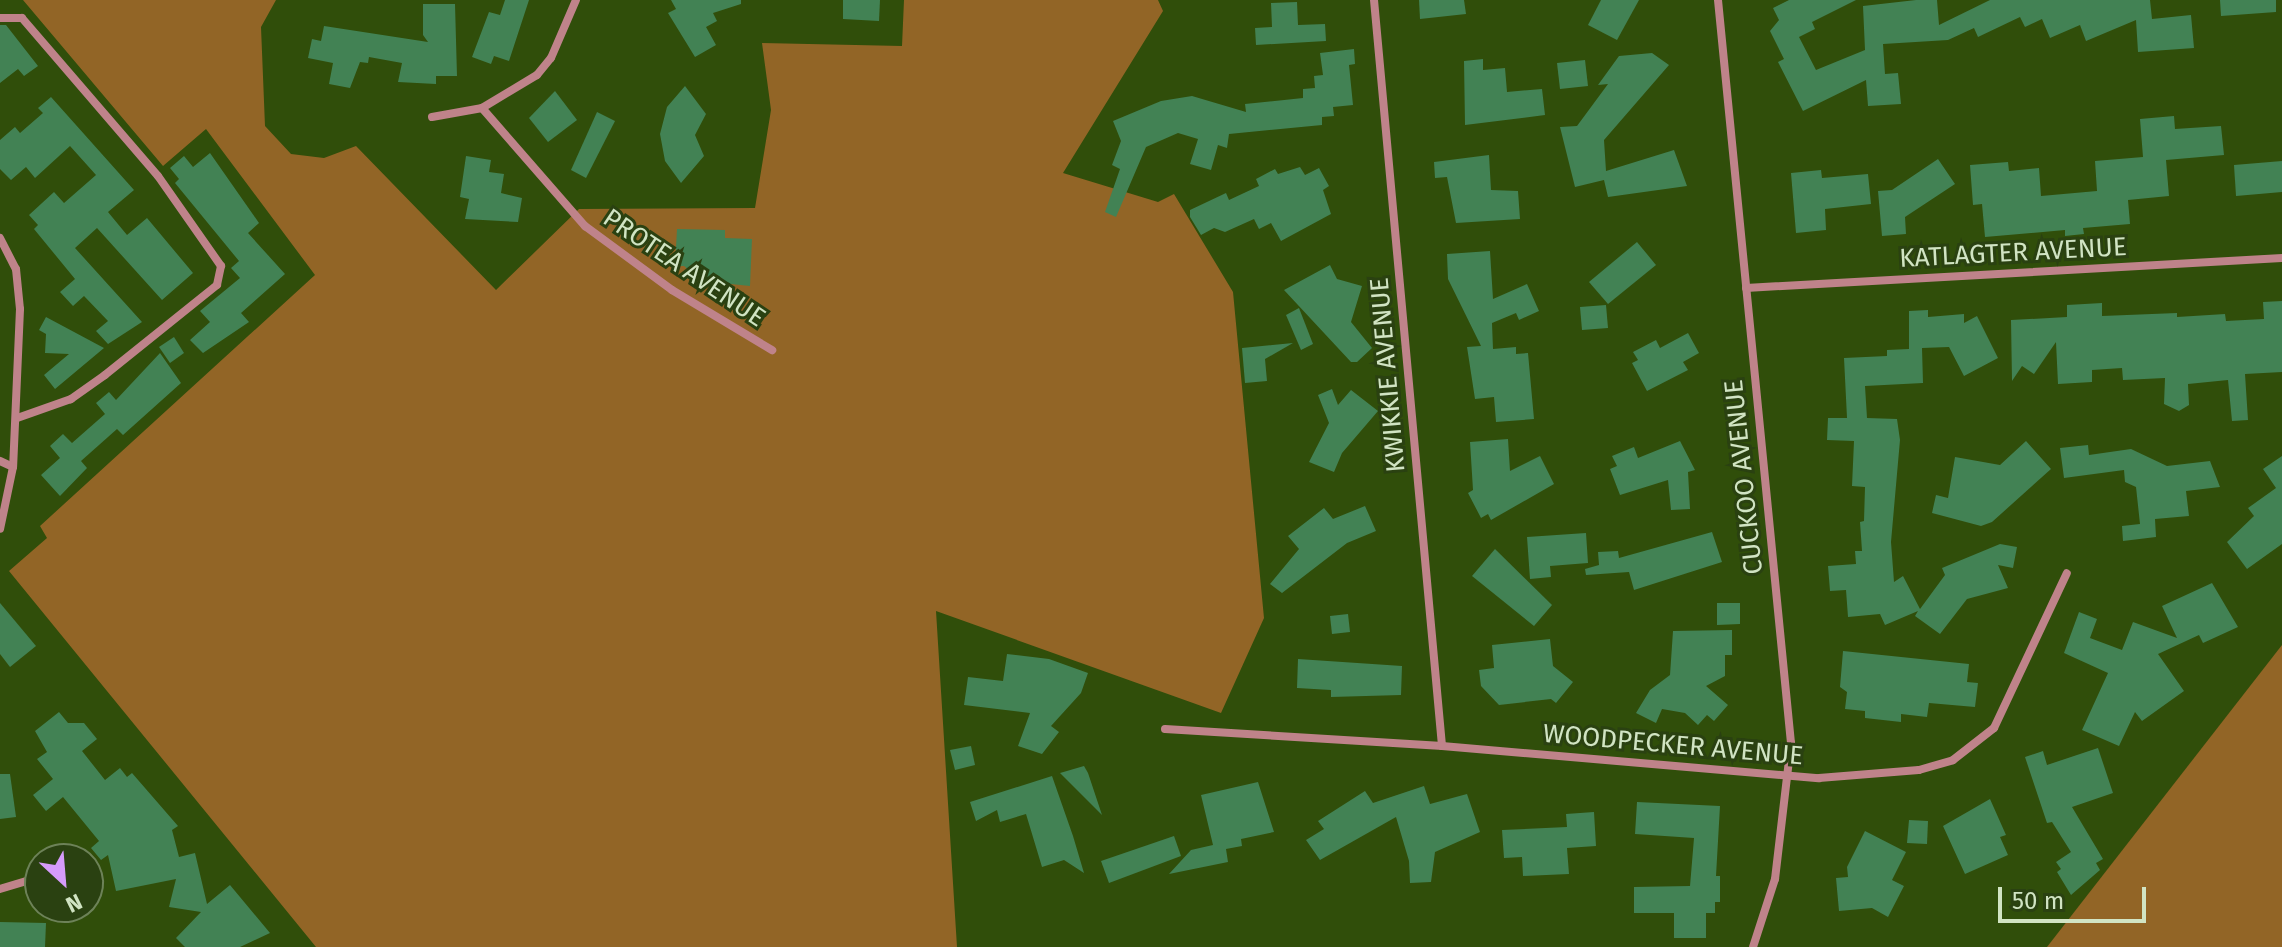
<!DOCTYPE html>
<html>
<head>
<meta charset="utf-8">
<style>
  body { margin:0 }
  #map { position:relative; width:2282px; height:947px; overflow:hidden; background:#304e0a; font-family:"Fira Sans",sans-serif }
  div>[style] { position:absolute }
  .green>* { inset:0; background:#926526 }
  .building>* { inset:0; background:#428254 }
  .street>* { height:8px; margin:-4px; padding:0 4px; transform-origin:4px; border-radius:4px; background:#bf838a }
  span { translate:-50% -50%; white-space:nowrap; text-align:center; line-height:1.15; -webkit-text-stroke:6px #2a4111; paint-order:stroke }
  .street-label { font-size:26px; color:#d1e4c3 }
  .north { position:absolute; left:24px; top:843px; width:80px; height:80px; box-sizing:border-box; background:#2a4111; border:2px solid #6d8258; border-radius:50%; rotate:154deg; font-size:22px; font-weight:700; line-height:32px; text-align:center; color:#d1e4c3 }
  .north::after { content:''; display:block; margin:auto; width:28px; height:36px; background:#d59bfa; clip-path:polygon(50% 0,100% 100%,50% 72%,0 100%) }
  .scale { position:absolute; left:1998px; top:887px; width:148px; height:36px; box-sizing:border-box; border:4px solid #d1e4c3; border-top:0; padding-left:10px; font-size:24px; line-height:28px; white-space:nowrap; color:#d1e4c3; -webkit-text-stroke:6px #2a4111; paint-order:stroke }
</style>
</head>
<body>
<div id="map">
  <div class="green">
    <div style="clip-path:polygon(23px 0,276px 0,261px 27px,265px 126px,291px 154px,324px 158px,356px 146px,496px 290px,579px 209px,755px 208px,771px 110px,762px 43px,902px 46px,904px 0,1158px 0,1163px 11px,1063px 173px,1158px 202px,1174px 194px,1233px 292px,1264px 618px,1221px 713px,936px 611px,957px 947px,316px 947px,9px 571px,47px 538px,40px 526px,315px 275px,206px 129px,163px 166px)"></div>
    <div style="clip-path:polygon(2282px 645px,2282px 947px,2047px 947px)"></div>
  </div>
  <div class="building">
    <div style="clip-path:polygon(505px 0,529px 0,509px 61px,494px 56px,491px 64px,472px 57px,489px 12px,500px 15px)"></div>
    <div style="clip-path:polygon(671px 0,741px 0,741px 4px,713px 13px,717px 21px,706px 27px,716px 45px,695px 57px,668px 13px,676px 9px)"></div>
    <div style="clip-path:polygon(843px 0,880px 0,879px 21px,843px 19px)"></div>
    <div style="clip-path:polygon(1419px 0,1464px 0,1466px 14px,1420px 19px)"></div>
    <div style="clip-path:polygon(1601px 0,1639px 0,1617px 40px,1588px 25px)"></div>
    <div style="clip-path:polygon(1789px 0,1856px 0,1812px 22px,1815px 29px,1799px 37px,1816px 70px,1865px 50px,1863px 6px,1916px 0,1937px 0,1939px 25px,1990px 0,2150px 0,2152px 19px,2191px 15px,2194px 48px,2138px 52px,2136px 20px,2086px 41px,2080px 25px,2050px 38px,2042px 19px,2025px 27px,2020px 17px,1978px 37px,1974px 28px,1948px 40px,1883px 44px,1885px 74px,1898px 73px,1901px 104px,1868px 106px,1866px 80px,1803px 111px,1778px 62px,1784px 59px,1770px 31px,1779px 20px,1773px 8px)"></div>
    <div style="clip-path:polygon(2220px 0,2276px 0,2276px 12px,2221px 16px)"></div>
    <div style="clip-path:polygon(1297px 2px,1298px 25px,1325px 24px,1326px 41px,1256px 45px,1255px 28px,1272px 27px,1271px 3px)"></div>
    <div style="clip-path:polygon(423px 4px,455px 4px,457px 76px,436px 76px,436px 84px,398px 82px,402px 63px,369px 57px,368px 63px,360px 62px,350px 88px,329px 84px,333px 63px,308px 58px,312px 39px,321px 41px,324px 26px,428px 42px,423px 35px)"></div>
    <div style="clip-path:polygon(0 25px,6px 25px,38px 66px,24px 76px,18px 69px,0 83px)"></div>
    <div style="clip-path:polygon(1354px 49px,1355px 64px,1349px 65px,1353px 105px,1333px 107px,1334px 116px,1322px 117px,1322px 125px,1229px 134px,1227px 148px,1218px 145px,1211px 170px,1190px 164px,1198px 139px,1178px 133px,1146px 147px,1116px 217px,1105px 212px,1120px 169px,1112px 165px,1121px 141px,1113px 121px,1161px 101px,1192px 96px,1246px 112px,1245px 104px,1303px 98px,1303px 89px,1315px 88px,1314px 76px,1323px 75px,1320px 53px)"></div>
    <div style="clip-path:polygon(1652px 53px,1669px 65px,1604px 140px,1606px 171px,1674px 150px,1687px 186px,1608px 197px,1604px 180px,1575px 187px,1560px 127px,1577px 126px,1608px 84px,1598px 85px,1619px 56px)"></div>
    <div style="clip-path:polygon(1483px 59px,1483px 70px,1505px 68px,1507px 92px,1542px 89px,1545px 115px,1465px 125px,1464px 61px)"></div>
    <div style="clip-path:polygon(1585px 60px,1588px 86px,1560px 89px,1557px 63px)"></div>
    <div style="clip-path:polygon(685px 86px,706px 114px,695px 135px,704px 156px,681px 183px,665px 161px,660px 134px,667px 107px)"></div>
    <div style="clip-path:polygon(555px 91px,577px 120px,548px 142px,529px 118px)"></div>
    <div style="clip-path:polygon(51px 97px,134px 190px,108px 212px,127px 235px,147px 218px,193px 273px,162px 300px,97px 228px,75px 248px,142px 322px,108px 344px,96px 331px,108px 321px,84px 296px,73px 306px,60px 292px,75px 279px,34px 229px,38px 225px,29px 215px,54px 192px,64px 203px,96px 175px,70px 146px,35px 178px,26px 167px,11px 180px,0 169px,0 140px,15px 127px,20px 133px,43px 113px,38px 108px)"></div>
    <div style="clip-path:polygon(597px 112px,615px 121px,586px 178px,571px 170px)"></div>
    <div style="clip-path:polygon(2174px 116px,2175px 129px,2221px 126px,2224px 155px,2166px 160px,2169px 196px,2128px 200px,2130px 224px,2083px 228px,2084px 234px,2065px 236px,2065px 230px,1985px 237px,1982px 204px,1973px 205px,1970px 165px,2008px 162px,2009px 171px,2039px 168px,2041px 196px,2097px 191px,2095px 161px,2143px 157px,2140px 119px)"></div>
    <div style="clip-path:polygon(210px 153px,259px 223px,248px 233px,285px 274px,241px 313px,249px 322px,203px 353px,190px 340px,210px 322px,200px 311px,240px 278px,231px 268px,239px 261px,175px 183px,179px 179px,170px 168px,184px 156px,193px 167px)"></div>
    <div style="clip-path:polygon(1489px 155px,1491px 190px,1518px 191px,1520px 219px,1456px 223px,1447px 177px,1435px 178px,1434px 162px)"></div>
    <div style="clip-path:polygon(466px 156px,491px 160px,489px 172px,504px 174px,501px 193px,522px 198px,518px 222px,465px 219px,469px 199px,460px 197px)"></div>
    <div style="clip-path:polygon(1938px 159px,1955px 184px,1905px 217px,1906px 234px,1882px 236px,1878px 191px,1892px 190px)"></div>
    <div style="clip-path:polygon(2282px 161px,2282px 192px,2236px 196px,2234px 165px)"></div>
    <div style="clip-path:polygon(1300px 167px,1305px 175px,1319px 168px,1329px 186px,1323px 190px,1331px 214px,1281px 241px,1271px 223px,1259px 229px,1254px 219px,1225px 232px,1214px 228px,1201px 235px,1190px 217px,1190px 210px,1226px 193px,1229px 200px,1259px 186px,1256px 179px,1275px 169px,1278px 174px)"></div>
    <div style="clip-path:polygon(1821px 170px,1822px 178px,1868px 174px,1871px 204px,1825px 209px,1826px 230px,1796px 233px,1791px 173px)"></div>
    <div style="clip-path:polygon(677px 229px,725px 230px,725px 238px,752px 239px,750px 286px,702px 281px,684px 266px,675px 266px)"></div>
    <div style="clip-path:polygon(1637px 242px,1656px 265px,1608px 304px,1589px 282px)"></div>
    <div style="clip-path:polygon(1490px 251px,1493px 299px,1527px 284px,1539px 311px,1519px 320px,1516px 313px,1492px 323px,1493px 349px,1516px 347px,1516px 354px,1528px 353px,1534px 419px,1496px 422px,1494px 397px,1475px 399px,1467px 347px,1481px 346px,1448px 279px,1447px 254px)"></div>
    <div style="clip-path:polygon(1330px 265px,1337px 279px,1362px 286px,1351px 322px,1372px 348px,1357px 362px,1351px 362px,1284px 290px)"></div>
    <div style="clip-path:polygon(2282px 301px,2282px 372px,2245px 374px,2248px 420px,2232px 421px,2228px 380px,2188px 384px,2189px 405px,2179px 411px,2164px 404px,2165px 378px,2123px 380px,2122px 368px,2092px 370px,2092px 382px,2058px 384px,2056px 342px,2034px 374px,2022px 366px,2012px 381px,2011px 320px,2067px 317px,2067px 305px,2102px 303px,2102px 316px,2177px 313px,2177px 317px,2225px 314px,2226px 321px,2264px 319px,2263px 302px)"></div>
    <div style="clip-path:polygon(1606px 305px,1608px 328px,1582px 330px,1580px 307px)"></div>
    <div style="clip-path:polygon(1299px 308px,1313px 344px,1301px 350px,1286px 315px)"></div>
    <div style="clip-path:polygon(1928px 310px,1928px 317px,1964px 314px,1964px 323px,1977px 316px,1998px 358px,1964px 376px,1949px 347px,1922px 348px,1923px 383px,1865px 386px,1867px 418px,1897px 419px,1900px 440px,1891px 542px,1894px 582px,1903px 576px,1920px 609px,1945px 575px,1942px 568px,2000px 544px,2017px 547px,2013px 568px,1998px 565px,2008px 588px,1967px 599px,1940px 634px,1915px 616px,1918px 611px,1885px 625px,1880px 614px,1848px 617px,1846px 590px,1830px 591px,1828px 566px,1856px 564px,1855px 551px,1862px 551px,1860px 522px,1864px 521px,1865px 487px,1852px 486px,1854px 441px,1827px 440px,1828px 418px,1847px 418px,1844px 358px,1887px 356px,1887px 350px,1909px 349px,1909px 311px)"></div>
    <div style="clip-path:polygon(46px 317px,104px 348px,55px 389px,44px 375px,69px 354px,45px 353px,46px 334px,39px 330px)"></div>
    <div style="clip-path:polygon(1688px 333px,1699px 353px,1683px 362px,1688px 370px,1647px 391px,1632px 363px,1638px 360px,1633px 352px,1656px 340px,1660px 348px)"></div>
    <div style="clip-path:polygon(174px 337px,184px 353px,170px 363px,159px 347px)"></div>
    <div style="clip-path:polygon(1293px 343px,1265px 359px,1267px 381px,1245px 383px,1242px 348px)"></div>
    <div style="clip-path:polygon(160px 353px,181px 383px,123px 435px,117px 429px,81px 461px,87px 468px,60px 496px,41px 475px,60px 458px,50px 446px,63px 434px,72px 443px,105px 414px,96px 403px,109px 392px,116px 400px)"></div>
    <div style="clip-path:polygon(1332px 389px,1338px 405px,1351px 390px,1378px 411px,1342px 453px,1334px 472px,1309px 462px,1329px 423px,1318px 395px)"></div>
    <div style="clip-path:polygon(1508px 439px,1510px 471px,1540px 456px,1554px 484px,1491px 520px,1488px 514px,1481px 518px,1468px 493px,1473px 490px,1470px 442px)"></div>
    <div style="clip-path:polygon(1680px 441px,1695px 470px,1688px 472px,1690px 509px,1671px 510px,1668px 480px,1620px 495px,1610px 469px,1617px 466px,1612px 456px,1634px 447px,1638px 458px)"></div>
    <div style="clip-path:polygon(2026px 441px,2051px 469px,1992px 522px,1981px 526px,1932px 513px,1936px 495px,1948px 498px,1955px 457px,2000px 465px)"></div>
    <div style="clip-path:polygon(2088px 445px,2089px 455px,2131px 449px,2167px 466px,2210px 461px,2220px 487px,2186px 491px,2189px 516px,2155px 519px,2156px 537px,2123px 541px,2122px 526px,2140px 524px,2136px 487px,2125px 482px,2124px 470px,2064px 478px,2060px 448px)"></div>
    <div style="clip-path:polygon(2282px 456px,2282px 544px,2247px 569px,2227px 542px,2254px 516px,2248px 508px,2276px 488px,2263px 469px)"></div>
    <div style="clip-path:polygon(1365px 506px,1376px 531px,1347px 543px,1282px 593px,1270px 584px,1299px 549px,1288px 536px,1324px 508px,1333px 519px)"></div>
    <div style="clip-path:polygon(1712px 532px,1722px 562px,1634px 590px,1629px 572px,1586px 575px,1585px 569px,1599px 565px,1598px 552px,1618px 551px,1619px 558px)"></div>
    <div style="clip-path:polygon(1586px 533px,1588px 563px,1550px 566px,1551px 577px,1530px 579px,1527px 537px)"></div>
    <div style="clip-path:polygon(1495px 549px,1552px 605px,1534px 626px,1472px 576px)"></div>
    <div style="clip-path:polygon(2212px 583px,2238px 627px,2203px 643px,2199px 635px,2158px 654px,2184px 691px,2142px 721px,2135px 712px,2119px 746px,2082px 730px,2108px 673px,2064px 653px,2079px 612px,2097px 619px,2090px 638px,2122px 650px,2133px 622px,2177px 638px,2162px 606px)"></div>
    <div style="clip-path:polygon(0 603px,36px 646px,10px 667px,0 654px)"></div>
    <div style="clip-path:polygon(1717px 603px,1740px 603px,1740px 624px,1717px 625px)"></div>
    <div style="clip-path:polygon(1348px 614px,1350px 632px,1332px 634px,1330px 616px)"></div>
    <div style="clip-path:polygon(1732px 630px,1732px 655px,1725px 655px,1725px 676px,1706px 686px,1728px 705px,1714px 721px,1707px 715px,1698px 725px,1685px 713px,1662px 709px,1656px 723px,1636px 713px,1650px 690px,1670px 675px,1673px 631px)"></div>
    <div style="clip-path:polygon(1550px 639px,1553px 666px,1573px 682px,1556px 703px,1551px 699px,1499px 705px,1481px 686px,1479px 670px,1494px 668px,1492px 645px)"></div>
    <div style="clip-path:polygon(1843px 651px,1969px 664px,1967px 682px,1978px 683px,1975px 707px,1929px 703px,1927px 717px,1901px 714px,1901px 722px,1865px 718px,1865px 711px,1845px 709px,1847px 692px,1840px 687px)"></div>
    <div style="clip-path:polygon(1007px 654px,1049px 659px,1088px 673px,1081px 693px,1051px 726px,1059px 732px,1042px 754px,1018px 746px,1030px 713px,964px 705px,968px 677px,1003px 681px)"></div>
    <div style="clip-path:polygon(1298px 659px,1402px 666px,1401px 695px,1331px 697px,1331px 690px,1297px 688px)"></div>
    <div style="clip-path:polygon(59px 712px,68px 723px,84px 723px,97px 739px,82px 751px,105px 780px,120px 768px,127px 777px,132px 773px,178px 826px,172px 830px,179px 857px,195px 853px,207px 904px,230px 885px,270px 933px,240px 947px,185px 947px,176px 938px,201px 912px,169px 907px,176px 879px,116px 891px,108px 855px,101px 860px,91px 848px,99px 841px,63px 797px,46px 811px,33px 795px,53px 779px,37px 759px,47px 752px,35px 731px)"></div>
    <div style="clip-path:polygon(971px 746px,975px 765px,955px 770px,950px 750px)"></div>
    <div style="clip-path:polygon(2098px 748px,2113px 793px,2072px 807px,2103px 859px,2096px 863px,2100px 870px,2071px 895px,2057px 872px,2061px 869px,2056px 862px,2071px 852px,2052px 822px,2047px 823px,2025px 757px,2043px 751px,2047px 765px)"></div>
    <div style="clip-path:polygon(1084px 766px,1088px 773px,1102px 815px,1060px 773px)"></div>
    <div style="clip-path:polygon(0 774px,10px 774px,16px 817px,0 819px)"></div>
    <div style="clip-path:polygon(1052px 776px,1073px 836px,1084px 873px,1064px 860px,1042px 867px,1026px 814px,1000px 822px,997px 810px,976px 821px,970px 802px)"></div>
    <div style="clip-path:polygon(1258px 782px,1274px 832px,1241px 839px,1242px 846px,1226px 849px,1228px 862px,1169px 874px,1191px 850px,1213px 845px,1201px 795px)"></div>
    <div style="clip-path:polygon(1424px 786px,1430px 804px,1467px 794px,1480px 832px,1435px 852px,1431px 882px,1410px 883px,1409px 861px,1396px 817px,1320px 860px,1306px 840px,1324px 829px,1318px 821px,1365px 791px,1373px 803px)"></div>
    <div style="clip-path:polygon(1990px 799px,2006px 835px,2000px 837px,2008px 855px,1965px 874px,1943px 826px)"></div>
    <div style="clip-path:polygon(1637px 802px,1720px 806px,1716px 876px,1720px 876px,1720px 902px,1715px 902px,1715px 913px,1706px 913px,1706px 938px,1674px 938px,1674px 913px,1634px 913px,1634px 887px,1690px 886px,1694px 838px,1635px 834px)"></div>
    <div style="clip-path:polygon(1594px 812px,1596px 846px,1567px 848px,1569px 874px,1523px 876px,1522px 857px,1504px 858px,1502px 830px,1567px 827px,1566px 814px)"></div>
    <div style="clip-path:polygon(1909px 820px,1928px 821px,1927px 844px,1907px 843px)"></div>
    <div style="clip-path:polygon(1865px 831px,1906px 852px,1892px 880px,1904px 886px,1888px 917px,1872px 908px,1839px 911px,1836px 878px,1848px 877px,1847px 867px)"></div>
    <div style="clip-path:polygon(1174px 836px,1181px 856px,1109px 883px,1101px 861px)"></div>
    <div style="clip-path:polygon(0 922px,46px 923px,45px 947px,0 947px)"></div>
  </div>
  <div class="street">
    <div style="left:1374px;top:0;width:749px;rotate:84.79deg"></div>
    <div style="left:1718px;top:0;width:747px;rotate:84.39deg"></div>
    <div style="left:1791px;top:743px;width:137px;rotate:96.7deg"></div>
    <div style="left:1775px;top:879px;width:71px;rotate:107.9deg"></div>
    <div style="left:0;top:18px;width:22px"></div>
    <div style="left:22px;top:18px;width:208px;rotate:49.3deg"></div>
    <div style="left:158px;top:176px;width:110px;rotate:55deg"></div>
    <div style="left:221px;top:266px;width:19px;rotate:102deg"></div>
    <div style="left:217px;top:285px;width:144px;rotate:141.2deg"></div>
    <div style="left:105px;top:375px;width:42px;rotate:144.8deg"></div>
    <div style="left:71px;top:399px;width:57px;rotate:160.6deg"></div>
    <div style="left:482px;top:108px;width:157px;rotate:48.9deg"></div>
    <div style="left:585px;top:226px;width:108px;rotate:36.3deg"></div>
    <div style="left:672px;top:290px;width:117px;rotate:31deg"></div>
    <div style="left:432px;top:117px;width:51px;rotate:-10.2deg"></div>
    <div style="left:482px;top:108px;width:64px;rotate:-31deg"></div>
    <div style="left:537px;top:75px;width:22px;rotate:-51deg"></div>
    <div style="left:551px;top:58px;width:63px;rotate:-66.7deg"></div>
    <div style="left:0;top:238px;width:35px;rotate:63deg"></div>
    <div style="left:16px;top:269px;width:40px;rotate:84.3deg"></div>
    <div style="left:20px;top:309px;width:158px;rotate:92.5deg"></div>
    <div style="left:13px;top:467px;width:63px;rotate:101.8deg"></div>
    <div style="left:1746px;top:288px;width:537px;rotate:-3.2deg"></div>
    <div style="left:0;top:461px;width:14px;rotate:25deg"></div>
    <div style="left:1165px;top:729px;width:278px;rotate:3.5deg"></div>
    <div style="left:1442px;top:746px;width:378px;rotate:4.9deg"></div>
    <div style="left:1819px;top:778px;width:100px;rotate:-4.6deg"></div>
    <div style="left:1919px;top:770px;width:35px;rotate:-16deg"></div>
    <div style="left:1953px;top:760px;width:52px;rotate:-38deg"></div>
    <div style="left:1994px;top:728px;width:171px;rotate:-64.8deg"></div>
    <div style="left:0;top:889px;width:42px;rotate:-16.7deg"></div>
  </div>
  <div class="street-label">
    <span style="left:2013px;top:253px;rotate:-3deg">KATLAGTER AVENUE</span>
    <span style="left:684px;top:268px;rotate:34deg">PROTEA AVENUE</span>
    <span style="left:1388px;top:375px;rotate:-95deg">KWIKKIE AVENUE</span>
    <span style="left:1744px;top:477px;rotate:-96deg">CUCKOO AVENUE</span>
    <span style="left:1673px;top:745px;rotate:5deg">WOODPECKER AVENUE</span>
  </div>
  <div class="north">N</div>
  <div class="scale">50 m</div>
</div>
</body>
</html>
